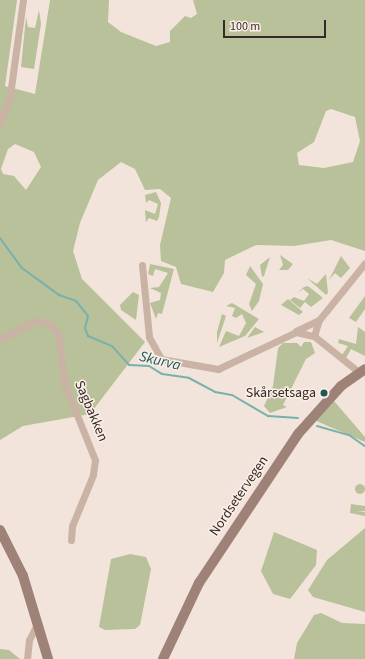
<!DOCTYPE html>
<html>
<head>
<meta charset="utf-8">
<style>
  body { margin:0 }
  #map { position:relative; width:365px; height:659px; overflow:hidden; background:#f2e4da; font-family:"Source Sans 3",sans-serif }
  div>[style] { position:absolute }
  .green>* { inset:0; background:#b8c199 }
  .round { border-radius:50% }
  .stream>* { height:2px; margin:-1px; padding:0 1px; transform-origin:1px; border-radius:1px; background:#78b0ac }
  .street>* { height:7px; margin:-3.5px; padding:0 3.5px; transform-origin:3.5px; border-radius:3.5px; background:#cab2a5 }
  .secondary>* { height:10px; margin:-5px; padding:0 5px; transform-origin:5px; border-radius:5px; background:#9e8177 }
  .dots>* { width:11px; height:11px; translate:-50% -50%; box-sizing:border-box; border:2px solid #faeee6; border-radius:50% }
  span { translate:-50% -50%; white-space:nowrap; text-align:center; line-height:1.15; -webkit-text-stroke:3px #faeee6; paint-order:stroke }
  .poi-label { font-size:14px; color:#362a27 }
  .right { translate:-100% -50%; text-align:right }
  .street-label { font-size:14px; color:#362a27 }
  .water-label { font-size:15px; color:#1b5856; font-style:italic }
  .scale { position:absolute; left:223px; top:20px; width:103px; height:18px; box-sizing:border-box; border:2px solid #362a27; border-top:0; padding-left:5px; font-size:12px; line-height:14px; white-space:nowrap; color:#362a27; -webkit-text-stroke:3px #faeee6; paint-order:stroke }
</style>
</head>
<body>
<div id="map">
  <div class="green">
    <div style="clip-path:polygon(evenodd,0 0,17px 0,5px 86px,35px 94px,50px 0,109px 0,108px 22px,121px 32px,156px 46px,170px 42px,170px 31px,185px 16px,191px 18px,197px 14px,193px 0,365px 0,365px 251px,331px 240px,294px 246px,256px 245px,225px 260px,224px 273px,213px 292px,181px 284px,176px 267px,161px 261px,160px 245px,171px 198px,160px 189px,145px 190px,135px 169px,121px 162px,98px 180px,80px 223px,73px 251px,82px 279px,145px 342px,90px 414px,23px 426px,0 440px,0 0,331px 109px,355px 117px,360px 141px,353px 162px,324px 168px,299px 165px,297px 153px,314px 142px,326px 111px,331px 109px,0 0,15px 144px,34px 152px,41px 167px,26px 190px,14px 176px,3px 174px,1px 169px,8px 149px,15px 144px)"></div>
    <div style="clip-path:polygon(39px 10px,41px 24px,34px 69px,21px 67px,26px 17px,28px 27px,35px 28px)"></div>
    <div style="clip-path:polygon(156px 192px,161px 203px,159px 217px,157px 221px,149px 218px,146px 222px,145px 210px,155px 214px,158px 204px,149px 200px,146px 203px,145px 195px)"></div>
    <div style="clip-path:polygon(280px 255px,293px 264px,288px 270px,279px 270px,283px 265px)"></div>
    <div style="clip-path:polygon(341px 256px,350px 268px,341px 278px,335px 273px,329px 280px)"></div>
    <div style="clip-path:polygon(270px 257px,264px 276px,262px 277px,260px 265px)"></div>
    <div style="clip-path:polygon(150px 264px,174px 269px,162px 314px,158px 313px,156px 319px,150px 303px,160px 300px,161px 293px,150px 288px,159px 287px,168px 273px,155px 269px,153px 276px,148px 274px)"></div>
    <div style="clip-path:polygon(250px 266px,263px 284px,259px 301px,252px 311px,249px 304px,256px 284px,246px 275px)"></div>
    <div style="clip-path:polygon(326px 274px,328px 293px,326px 295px,307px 278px,317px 284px)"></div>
    <div style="clip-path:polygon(308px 286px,323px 298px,311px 307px,305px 302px,300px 308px,290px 300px,294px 297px,304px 301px,309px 294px,303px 289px,297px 293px,304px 287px)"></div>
    <div style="clip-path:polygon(133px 292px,139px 295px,136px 320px,121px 310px,120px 305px)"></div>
    <div style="clip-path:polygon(365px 296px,365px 309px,356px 322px,349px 318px)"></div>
    <div style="clip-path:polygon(288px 299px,303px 312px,299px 315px,281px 305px)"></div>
    <div style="clip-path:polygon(232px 303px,259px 319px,245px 336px,219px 347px,226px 331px,239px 336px,246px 323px,242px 314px,236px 318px,232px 316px,235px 308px,226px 306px)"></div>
    <div style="clip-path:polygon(222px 314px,226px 316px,217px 343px,217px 332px)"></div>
    <div style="clip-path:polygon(255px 327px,264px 332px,247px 338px)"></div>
    <div style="clip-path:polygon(358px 327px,365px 332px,365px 356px,351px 349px,346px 358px,342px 355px,348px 346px,338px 343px,339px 339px,356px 344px)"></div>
    <div style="clip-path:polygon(304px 342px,311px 342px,315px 353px,306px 359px,283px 405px,287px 407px,270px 413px,264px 406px,273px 386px,278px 348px,283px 343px,297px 343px,301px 347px)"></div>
    <div style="clip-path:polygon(334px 401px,365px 437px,365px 442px,314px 420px)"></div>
    <div class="round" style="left:355px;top:484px;width:10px;height:10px"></div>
    <div style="clip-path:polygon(351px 504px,365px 506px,365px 511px,357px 512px,365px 512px,365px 516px,350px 513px)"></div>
    <div style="clip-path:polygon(365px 528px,365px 612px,313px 597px,308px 590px,327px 560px)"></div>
    <div style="clip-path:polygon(274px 532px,317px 550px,316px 565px,290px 599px,273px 594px,261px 571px)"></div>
    <div style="clip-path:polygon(130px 554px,146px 557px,151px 569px,140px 625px,135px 629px,105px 630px,99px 627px,111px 559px)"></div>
    <div style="clip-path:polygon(321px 613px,342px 623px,365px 624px,365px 659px,294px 659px,297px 643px,314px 615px)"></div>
    <div style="clip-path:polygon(0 649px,9px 650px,20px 659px,0 659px)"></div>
  </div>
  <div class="stream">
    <div style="left:0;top:238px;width:37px;rotate:54deg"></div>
    <div style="left:22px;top:268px;width:46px;rotate:36.1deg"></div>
    <div style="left:59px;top:295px;width:18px;rotate:19deg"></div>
    <div style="left:76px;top:301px;width:19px;rotate:51deg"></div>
    <div style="left:88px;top:316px;width:12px;rotate:104deg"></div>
    <div style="left:85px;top:328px;width:9px;rotate:69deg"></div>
    <div style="left:88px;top:336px;width:26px;rotate:23deg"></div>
    <div style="left:112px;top:346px;width:25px;rotate:48deg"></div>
    <div style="left:129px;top:365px;width:20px;rotate:3deg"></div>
    <div style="left:149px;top:366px;width:15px;rotate:32deg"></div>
    <div style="left:162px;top:374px;width:27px;rotate:8deg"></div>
    <div style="left:189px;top:378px;width:30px;rotate:28deg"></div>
    <div style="left:215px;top:392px;width:17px;rotate:10deg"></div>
    <div style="left:232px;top:395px;width:42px;rotate:30.3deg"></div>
    <div style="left:268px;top:416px;width:30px;rotate:4deg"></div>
    <div style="left:317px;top:426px;width:33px;rotate:16deg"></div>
    <div style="left:349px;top:435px;width:19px;rotate:35deg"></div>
  </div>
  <div class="street">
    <div style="left:0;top:123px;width:30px;rotate:-70deg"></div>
    <div style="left:10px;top:95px;width:96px;rotate:-82.2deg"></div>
    <div style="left:142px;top:265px;width:72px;rotate:84.4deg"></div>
    <div style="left:149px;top:337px;width:25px;rotate:61deg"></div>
    <div style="left:161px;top:359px;width:58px;rotate:10deg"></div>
    <div style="left:218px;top:369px;width:86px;rotate:-25.4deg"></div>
    <div style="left:296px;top:332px;width:18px;rotate:13deg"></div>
    <div style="left:314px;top:336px;width:59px;rotate:38.8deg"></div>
    <div style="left:296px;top:331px;width:25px;rotate:-26deg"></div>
    <div style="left:314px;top:336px;width:17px;rotate:-73deg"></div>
    <div style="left:319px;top:320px;width:73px;rotate:-51.1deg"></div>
    <div style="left:0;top:339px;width:42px;rotate:-27.2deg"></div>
    <div style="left:37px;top:320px;width:15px;rotate:20deg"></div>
    <div style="left:51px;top:325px;width:11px;rotate:52deg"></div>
    <div style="left:58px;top:334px;width:51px;rotate:82.2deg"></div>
    <div style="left:65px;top:385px;width:81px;rotate:68.2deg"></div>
    <div style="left:95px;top:460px;width:15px;rotate:98deg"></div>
    <div style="left:93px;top:475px;width:55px;rotate:112.4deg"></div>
    <div style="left:72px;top:526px;width:14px;rotate:94deg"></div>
    <div style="left:27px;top:659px;width:19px;rotate:-84deg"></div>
    <div style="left:29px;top:640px;width:20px;rotate:-63deg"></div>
  </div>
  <div class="secondary">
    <div style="left:0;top:530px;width:51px;rotate:63.4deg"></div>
    <div style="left:23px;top:576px;width:87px;rotate:73.2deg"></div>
    <div style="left:163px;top:659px;width:84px;rotate:-64.7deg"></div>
    <div style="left:199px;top:583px;width:179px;rotate:-56.4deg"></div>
    <div style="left:298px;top:434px;width:64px;rotate:-48.1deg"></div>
    <div style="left:341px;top:386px;width:29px;rotate:-35deg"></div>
  </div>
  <div class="dots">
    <div style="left:324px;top:393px;background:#1b5856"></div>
  </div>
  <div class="poi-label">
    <span class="right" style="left:316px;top:393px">Skårsetsaga</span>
  </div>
  <div class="street-label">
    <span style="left:91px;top:411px;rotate:67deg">Sagbakken</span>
    <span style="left:239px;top:496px;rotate:-56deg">Nordsetervegen</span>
  </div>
  <div class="water-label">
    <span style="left:160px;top:361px;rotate:13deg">Skurva</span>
  </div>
  <div class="scale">100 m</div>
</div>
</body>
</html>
